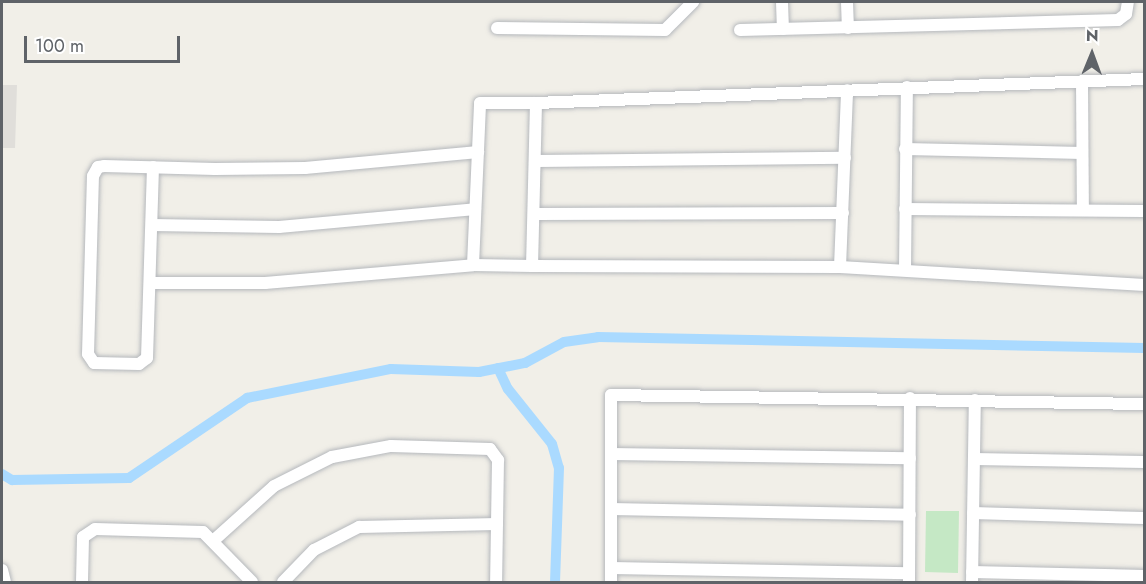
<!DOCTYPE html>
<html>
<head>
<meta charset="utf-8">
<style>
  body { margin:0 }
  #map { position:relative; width:1146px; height:584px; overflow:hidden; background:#f1efe8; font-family:Jost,sans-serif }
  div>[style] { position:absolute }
  .industrial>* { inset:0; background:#e0deda }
  .green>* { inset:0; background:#c5e8c5 }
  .canal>* { height:10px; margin:-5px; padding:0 5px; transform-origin:5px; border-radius:5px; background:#aadaff }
  .roads { filter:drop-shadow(0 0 2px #b5b8bc) drop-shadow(0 0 2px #b5b8bc) }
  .minor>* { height:12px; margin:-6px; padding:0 6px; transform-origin:6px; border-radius:6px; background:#fff }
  span { translate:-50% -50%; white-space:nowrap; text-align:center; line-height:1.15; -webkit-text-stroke:5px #fff; paint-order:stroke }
  .frame { position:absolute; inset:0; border:3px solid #5f6368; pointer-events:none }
  .north { position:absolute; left:1062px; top:24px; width:60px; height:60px; -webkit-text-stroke:4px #fff; paint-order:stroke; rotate:1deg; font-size:16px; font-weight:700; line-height:24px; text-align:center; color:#5f6368 }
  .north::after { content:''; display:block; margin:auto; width:21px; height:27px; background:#5f6368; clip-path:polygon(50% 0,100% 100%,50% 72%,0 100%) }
  .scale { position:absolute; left:24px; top:36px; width:156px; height:27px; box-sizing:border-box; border:3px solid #5f6368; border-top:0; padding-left:8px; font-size:18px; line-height:21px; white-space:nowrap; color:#5f6368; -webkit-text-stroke:4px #fff; paint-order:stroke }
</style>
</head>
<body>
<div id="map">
  <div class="industrial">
    <div style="clip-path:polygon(2px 85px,17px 85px,15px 148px,2px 148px)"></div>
  </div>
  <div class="green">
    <div style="clip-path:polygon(926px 511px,959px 511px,958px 573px,925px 572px)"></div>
  </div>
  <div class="canal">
    <div style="left:498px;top:368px;width:23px;rotate:65deg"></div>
    <div style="left:508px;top:389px;width:70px;rotate:51.3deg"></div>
    <div style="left:552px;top:444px;width:25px;rotate:74deg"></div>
    <div style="left:559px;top:468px;width:114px;rotate:92deg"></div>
    <div style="left:2px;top:474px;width:12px;rotate:31deg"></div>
    <div style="left:12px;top:480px;width:117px;rotate:-1deg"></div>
    <div style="left:129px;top:478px;width:143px;rotate:-34.1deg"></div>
    <div style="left:247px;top:398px;width:147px;rotate:-11.4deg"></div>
    <div style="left:391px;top:369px;width:88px;rotate:2deg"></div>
    <div style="left:479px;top:372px;width:47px;rotate:-11.1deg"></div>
    <div style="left:525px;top:363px;width:44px;rotate:-28.3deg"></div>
    <div style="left:564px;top:342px;width:34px;rotate:-8deg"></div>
    <div style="left:598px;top:337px;width:546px;rotate:1.15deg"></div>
  </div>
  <div class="roads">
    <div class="minor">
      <div style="left:782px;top:2px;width:27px;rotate:88deg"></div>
      <div style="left:847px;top:2px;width:26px;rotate:88deg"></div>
      <div style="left:497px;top:28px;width:168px;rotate:0.7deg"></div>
      <div style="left:665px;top:30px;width:40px;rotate:-45deg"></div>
      <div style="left:740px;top:30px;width:378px;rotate:-1.5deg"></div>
      <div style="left:1118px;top:20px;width:10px;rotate:-37deg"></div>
      <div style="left:1126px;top:14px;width:12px;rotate:-81deg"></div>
      <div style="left:1144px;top:79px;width:608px;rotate:177.74deg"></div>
      <div style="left:536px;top:103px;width:163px;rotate:91.4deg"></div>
      <div style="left:532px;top:266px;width:308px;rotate:0.2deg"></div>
      <div style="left:840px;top:267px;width:305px;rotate:3.4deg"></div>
      <div style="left:1082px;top:81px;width:129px;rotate:89.6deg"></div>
      <div style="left:905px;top:149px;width:177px;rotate:1.3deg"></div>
      <div style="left:537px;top:161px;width:308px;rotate:-0.6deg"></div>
      <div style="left:153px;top:167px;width:191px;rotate:91.8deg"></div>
      <div style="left:147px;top:358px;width:10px;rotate:143deg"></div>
      <div style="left:139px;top:364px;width:45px;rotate:-178.7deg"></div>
      <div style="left:94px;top:363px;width:11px;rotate:-124deg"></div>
      <div style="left:88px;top:354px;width:178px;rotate:-88.4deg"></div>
      <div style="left:93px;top:176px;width:10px;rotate:-61deg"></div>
      <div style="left:98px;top:167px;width:6px;rotate:-9deg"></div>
      <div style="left:104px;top:166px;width:111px;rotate:1.5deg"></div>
      <div style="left:215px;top:169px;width:90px;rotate:-0.6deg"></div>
      <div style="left:305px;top:168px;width:174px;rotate:-5.3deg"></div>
      <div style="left:905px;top:209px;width:239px;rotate:0.5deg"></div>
      <div style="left:536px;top:214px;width:307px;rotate:-0.2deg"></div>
      <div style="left:152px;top:225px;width:127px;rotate:0.9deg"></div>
      <div style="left:279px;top:227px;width:197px;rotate:-5.2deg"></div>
      <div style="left:532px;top:266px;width:59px;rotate:-179deg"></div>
      <div style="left:473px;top:265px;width:162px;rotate:-87.5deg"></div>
      <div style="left:480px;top:103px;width:56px"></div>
      <div style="left:840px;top:267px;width:177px;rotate:-87.7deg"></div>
      <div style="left:905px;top:270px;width:183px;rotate:-89.4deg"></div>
      <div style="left:150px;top:283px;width:115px"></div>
      <div style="left:265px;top:283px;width:209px;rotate:-4.9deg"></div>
      <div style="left:611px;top:454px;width:299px;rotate:0.8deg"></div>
      <div style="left:974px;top:459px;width:170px;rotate:1deg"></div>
      <div style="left:611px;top:509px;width:299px;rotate:1.1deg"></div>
      <div style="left:973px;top:513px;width:171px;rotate:1.7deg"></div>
      <div style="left:213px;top:541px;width:82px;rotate:-42deg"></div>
      <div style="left:274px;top:486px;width:65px;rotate:-26.6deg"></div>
      <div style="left:332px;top:457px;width:60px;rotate:-10.6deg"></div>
      <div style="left:391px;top:446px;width:99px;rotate:1.7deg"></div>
      <div style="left:490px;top:449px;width:14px;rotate:54deg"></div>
      <div style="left:498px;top:460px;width:122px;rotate:90.9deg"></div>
      <div style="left:611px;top:568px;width:298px;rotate:1deg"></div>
      <div style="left:2px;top:570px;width:12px;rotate:76deg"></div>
      <div style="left:972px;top:572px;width:172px;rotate:1.3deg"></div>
      <div style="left:82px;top:582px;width:45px;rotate:-88.7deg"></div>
      <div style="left:83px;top:537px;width:14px;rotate:-34deg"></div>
      <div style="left:95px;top:529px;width:108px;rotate:1.6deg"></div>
      <div style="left:203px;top:532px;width:70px;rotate:45.6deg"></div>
      <div style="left:283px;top:582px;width:45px;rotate:-45.9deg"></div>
      <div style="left:314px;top:550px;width:51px;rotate:-27.1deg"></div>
      <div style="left:359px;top:527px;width:138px;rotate:-1.2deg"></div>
      <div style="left:611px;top:582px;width:187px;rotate:-90deg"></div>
      <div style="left:611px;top:395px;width:533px;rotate:0.97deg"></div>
      <div style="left:909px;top:582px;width:184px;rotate:-89.7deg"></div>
      <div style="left:972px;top:582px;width:182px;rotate:-89.1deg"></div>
    </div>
  </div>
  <div class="frame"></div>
  <div class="north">N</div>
  <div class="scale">100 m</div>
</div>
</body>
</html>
